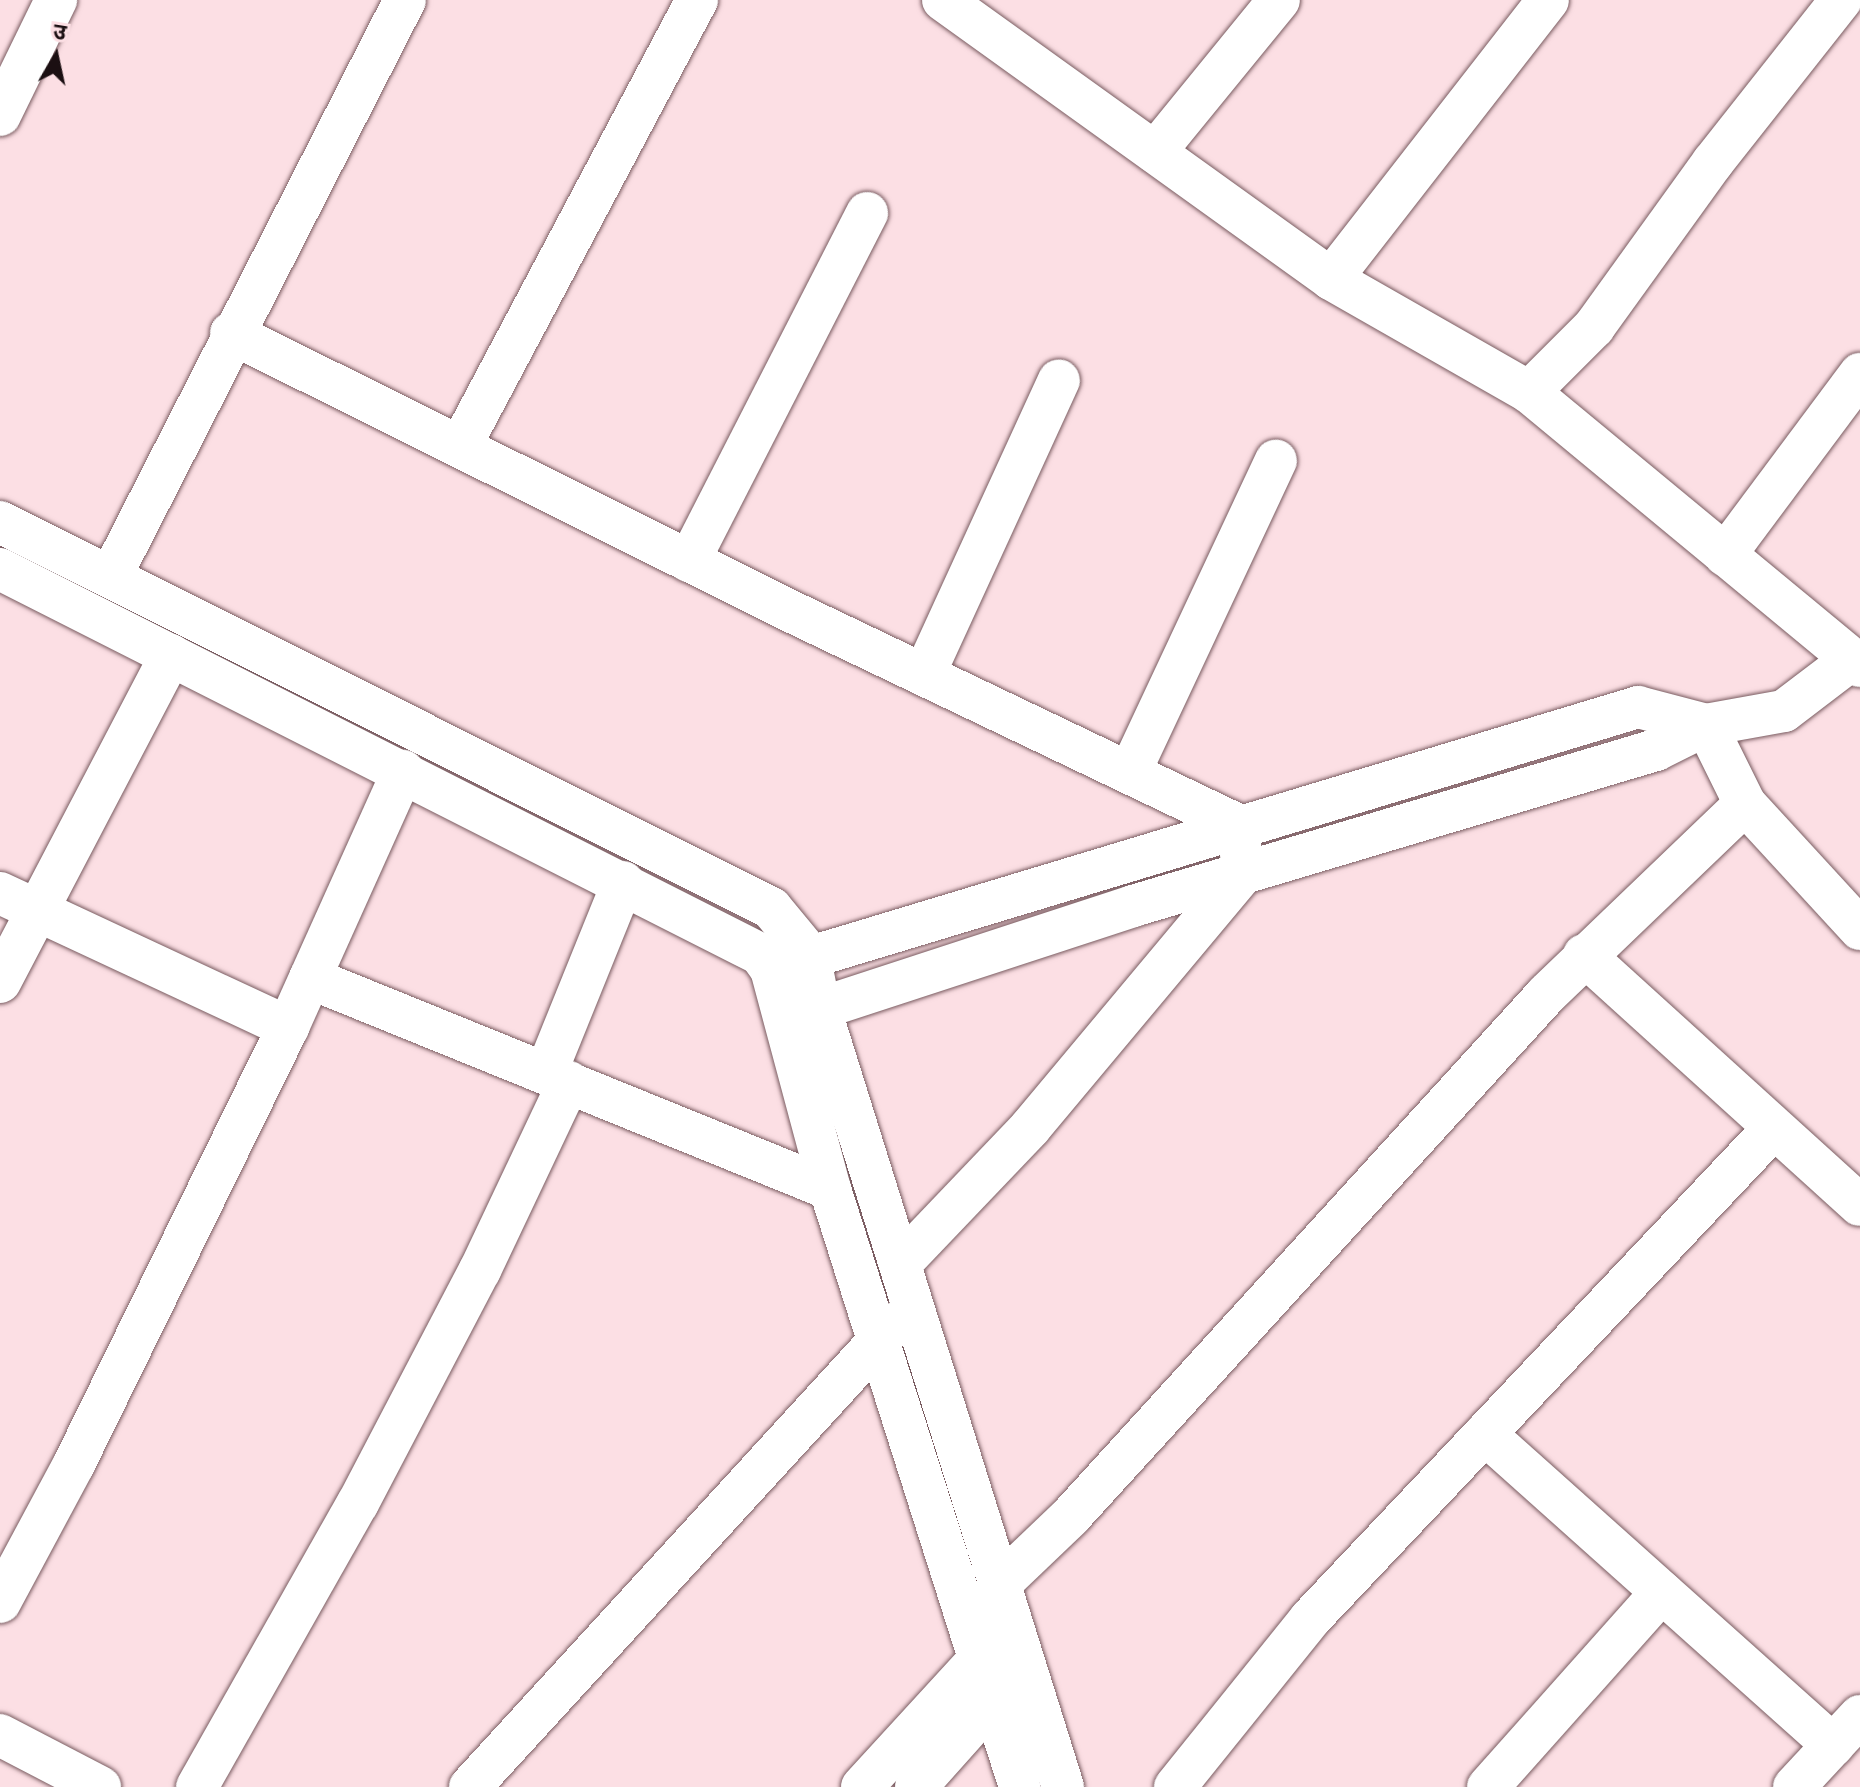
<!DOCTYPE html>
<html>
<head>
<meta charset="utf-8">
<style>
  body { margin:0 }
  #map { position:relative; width:1860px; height:1787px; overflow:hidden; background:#fcdfe4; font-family:Roboto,"Noto Sans Devanagari",sans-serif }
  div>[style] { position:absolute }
  .roads { filter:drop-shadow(0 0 2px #795b60) drop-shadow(0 0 2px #795b60) }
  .minor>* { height:42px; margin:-21px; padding:0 21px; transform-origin:21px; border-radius:21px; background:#fff }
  span { translate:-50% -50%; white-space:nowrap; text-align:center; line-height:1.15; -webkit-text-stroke:6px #fcdfe4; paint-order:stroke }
  .north { position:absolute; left:16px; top:16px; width:80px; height:80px; -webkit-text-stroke:6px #fcdfe4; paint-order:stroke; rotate:9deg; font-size:22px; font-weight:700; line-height:32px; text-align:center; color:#1b0f12 }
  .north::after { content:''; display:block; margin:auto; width:28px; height:36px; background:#1b0f12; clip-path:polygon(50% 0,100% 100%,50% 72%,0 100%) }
</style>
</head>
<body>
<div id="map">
  <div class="roads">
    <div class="minor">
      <div style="left:943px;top:0;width:478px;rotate:35.7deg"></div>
      <div style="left:1331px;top:279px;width:228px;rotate:29.7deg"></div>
      <div style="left:1529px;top:392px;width:430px;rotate:39.6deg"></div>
      <div style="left:0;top:115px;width:128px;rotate:-64deg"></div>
      <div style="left:1155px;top:152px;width:196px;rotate:-50.8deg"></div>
      <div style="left:1331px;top:279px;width:353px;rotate:-52.1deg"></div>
      <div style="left:231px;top:333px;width:620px;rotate:26.44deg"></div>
      <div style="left:786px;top:609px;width:501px;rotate:25.54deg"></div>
      <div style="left:1238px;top:825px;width:48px;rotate:84.1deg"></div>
      <div style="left:1243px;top:873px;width:332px;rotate:129.9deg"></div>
      <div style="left:1030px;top:1128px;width:184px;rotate:133.7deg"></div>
      <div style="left:1529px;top:392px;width:92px;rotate:-45deg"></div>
      <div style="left:1594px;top:327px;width:203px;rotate:-54.2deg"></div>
      <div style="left:1713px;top:162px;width:206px;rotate:-51.7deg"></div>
      <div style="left:460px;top:447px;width:506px;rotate:-62.07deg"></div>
      <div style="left:0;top:522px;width:862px;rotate:26.59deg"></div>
      <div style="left:771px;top:908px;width:60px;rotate:50.4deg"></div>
      <div style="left:809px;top:954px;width:56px;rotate:78.7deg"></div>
      <div style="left:820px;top:1009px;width:815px;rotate:72.65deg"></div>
      <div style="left:1725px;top:555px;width:226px;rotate:-53.3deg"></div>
      <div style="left:689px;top:561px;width:391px;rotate:-62.9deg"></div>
      <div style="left:0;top:569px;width:852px;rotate:26.87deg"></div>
      <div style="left:760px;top:954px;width:19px;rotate:54deg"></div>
      <div style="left:771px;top:969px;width:228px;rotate:75deg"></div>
      <div style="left:830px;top:1189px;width:627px;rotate:72.37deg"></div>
      <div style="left:112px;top:574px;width:644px;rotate:-62.96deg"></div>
      <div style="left:924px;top:675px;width:324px;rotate:-65.4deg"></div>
      <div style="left:1130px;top:772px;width:344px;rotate:-64.9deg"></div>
      <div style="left:1745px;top:804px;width:170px;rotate:47.4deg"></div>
      <div style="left:0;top:893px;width:318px;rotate:25deg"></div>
      <div style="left:1584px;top:955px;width:372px;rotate:42.2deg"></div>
      <div style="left:771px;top:969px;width:906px;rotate:-16.81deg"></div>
      <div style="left:1638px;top:707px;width:70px;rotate:14.8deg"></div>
      <div style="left:1706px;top:725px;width:88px;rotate:63.7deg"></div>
      <div style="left:1745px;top:804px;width:276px;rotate:136.2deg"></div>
      <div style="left:1546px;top:995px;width:706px;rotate:132.36deg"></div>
      <div style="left:1070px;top:1517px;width:97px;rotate:136.3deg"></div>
      <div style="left:310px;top:978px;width:561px;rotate:22.09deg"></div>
      <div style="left:0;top:982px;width:369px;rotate:-62.4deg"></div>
      <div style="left:794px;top:1017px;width:357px;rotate:-18.1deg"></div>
      <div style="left:1133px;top:906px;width:546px;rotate:-16.61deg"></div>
      <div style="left:1656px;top:750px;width:56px;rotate:-26.6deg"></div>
      <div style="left:1706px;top:725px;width:79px;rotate:-10.2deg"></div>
      <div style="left:1784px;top:711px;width:84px;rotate:-37.3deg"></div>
      <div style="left:546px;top:1073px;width:206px;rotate:-68deg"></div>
      <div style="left:1485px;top:1434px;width:467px;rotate:41.8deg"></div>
      <div style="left:0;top:1602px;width:157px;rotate:-61.8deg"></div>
      <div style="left:74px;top:1464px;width:487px;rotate:-63.9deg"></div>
      <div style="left:288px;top:1027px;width:281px;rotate:-65.8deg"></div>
      <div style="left:0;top:1735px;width:113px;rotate:27.5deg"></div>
      <div style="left:197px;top:1787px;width:326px;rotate:-60.5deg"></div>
      <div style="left:358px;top:1503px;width:263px;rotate:-62.4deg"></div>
      <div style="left:480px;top:1270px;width:208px;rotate:-64.7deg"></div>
      <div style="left:470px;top:1787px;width:629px;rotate:-47.51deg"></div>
      <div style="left:862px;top:1787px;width:194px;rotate:-47.5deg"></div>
      <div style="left:916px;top:1787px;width:138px;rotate:-48.2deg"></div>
      <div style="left:1175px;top:1787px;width:216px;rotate:-51.2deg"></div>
      <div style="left:1310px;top:1619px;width:674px;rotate:-46.62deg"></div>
      <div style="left:1488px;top:1787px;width:261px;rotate:-48.3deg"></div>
      <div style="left:1794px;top:1787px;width:97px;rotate:-47.1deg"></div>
    </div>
  </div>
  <div class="north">उ</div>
</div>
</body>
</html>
